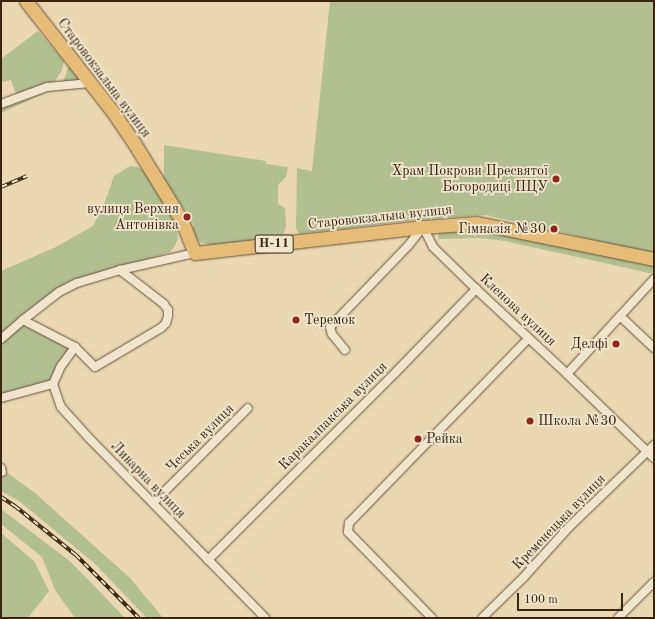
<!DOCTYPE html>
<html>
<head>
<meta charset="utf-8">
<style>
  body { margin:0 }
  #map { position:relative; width:655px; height:619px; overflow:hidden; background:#ebd7b2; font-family:"Old Standard TT",serif }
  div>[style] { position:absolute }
  .green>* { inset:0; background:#b1bf91 }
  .roads { filter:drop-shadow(0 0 1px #665238) drop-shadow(0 0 1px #665238) }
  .street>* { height:8px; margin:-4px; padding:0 4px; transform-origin:4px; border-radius:4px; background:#f2e5cd }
  .primary>* { height:13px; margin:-6.5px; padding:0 6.5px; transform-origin:6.5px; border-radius:6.5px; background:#e6bc79 }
  .rail>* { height:3.5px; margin-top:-1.75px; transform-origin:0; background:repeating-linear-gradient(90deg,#f2e5cd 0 6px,#392510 0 12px); box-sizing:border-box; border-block:1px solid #392510 }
  .dots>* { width:11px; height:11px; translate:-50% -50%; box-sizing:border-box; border:2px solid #f2e5cd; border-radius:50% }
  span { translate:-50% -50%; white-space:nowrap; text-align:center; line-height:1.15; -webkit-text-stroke:3.5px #f2e5cd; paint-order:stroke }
  .shield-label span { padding:1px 3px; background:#f2e5cd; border:1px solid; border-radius:3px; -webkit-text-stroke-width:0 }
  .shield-label { font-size:13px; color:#392510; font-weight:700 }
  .street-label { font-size:14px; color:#392510 }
  .poi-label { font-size:14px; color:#392510 }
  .right { translate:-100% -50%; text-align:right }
  .left { translate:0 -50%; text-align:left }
  .frame { position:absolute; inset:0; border:2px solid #392510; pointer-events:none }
  .scale { position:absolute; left:517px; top:593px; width:106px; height:18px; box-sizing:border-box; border:2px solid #392510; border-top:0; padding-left:5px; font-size:12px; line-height:14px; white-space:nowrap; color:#392510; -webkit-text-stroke:3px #f2e5cd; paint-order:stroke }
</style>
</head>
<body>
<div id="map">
  <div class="green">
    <div style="clip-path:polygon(330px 1px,654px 1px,654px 254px,486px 215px,423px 219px,299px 234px,296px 228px,297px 168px,312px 171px)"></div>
    <div style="clip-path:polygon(38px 31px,64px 61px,62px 70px,55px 81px,16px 94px,11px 80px,1px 82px,1px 59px)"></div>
    <div style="clip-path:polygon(71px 59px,90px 83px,60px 85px,65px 77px)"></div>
    <div style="clip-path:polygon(46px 89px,47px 92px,1px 113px,1px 107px)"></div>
    <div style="clip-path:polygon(164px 145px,266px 161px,266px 164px,288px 167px,286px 177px,278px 185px,278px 204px,285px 208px,286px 227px,282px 238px,214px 245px,202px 243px,196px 238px,193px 232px,193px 224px,188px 212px,177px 202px,164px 179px)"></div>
    <div style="clip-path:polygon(130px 166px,138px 167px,149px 175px,175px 220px,178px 238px,175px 246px,170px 252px,77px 283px,23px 319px,75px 347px,53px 384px,1px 398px,1px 271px,56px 247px,93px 226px,103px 207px,114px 176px)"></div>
    <div style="clip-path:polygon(467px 227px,654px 262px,654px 274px,505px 241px,479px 238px,438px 239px,439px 231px)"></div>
    <div style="clip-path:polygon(1px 468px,35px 493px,130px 578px,163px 618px,147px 618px,94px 563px,19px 501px,1px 491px)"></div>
    <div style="clip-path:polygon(1px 509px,71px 562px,125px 618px,75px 618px,55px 590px,42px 557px,1px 524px)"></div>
    <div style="clip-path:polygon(1px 533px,34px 561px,49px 591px,28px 618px,1px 618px)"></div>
  </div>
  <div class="roads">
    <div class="street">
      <div style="left:1px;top:104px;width:49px;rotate:-20.3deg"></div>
      <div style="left:47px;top:87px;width:43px;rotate:-5.3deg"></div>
      <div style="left:620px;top:316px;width:47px;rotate:43.3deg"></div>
      <div style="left:23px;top:320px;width:59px;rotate:27.4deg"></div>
      <div style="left:75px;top:347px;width:28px;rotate:45deg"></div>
      <div style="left:95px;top:367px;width:77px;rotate:-30.6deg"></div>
      <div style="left:161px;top:328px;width:7px;rotate:-45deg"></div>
      <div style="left:166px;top:323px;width:7px;rotate:-74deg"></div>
      <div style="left:168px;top:316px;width:6px;rotate:-90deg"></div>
      <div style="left:168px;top:310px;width:7px;rotate:-124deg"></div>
      <div style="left:164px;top:304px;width:56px;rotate:-142.3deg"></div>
      <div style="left:1px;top:339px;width:29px;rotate:-41deg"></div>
      <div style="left:23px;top:320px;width:46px;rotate:-37.9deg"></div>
      <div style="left:59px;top:292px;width:20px;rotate:-27deg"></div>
      <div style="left:77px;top:283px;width:45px;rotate:-16.8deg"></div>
      <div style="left:120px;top:270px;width:77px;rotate:-12.8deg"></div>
      <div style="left:75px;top:347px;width:24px;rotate:126deg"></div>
      <div style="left:61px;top:366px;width:20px;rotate:114deg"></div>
      <div style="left:53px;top:384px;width:24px;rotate:71deg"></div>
      <div style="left:61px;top:407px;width:42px;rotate:47.9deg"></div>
      <div style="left:89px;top:438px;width:252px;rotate:45.6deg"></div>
      <div style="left:345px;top:350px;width:21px;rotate:-129deg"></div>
      <div style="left:332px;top:334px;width:7px;rotate:-106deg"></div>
      <div style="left:330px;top:327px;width:112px;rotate:-46.1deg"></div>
      <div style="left:408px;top:246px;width:24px;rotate:-52deg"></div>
      <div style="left:423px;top:227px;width:22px;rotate:63deg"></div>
      <div style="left:433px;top:247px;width:60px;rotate:44.3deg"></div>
      <div style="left:476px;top:289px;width:125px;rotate:43deg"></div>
      <div style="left:567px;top:374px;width:121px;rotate:44deg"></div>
      <div style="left:567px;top:374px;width:129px;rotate:-47.5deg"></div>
      <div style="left:1px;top:398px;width:54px;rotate:-15.1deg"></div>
      <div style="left:1px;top:468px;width:4px;rotate:76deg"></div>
      <div style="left:153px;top:503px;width:134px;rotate:-45deg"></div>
      <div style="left:208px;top:560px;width:264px;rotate:-45deg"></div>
      <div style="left:395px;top:373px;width:117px;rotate:-46deg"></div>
      <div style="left:432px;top:618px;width:120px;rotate:-134.3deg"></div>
      <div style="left:348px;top:532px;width:9px;rotate:-84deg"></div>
      <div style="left:349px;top:523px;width:257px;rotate:-45.8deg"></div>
      <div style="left:482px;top:618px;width:57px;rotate:-44.3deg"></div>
      <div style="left:523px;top:578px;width:69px;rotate:-48deg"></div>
      <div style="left:569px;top:527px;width:118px;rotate:-44deg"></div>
      <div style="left:618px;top:618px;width:51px;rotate:-45deg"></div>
    </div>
    <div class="primary">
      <div style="left:26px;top:1px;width:141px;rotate:51.9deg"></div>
      <div style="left:113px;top:112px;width:37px;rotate:56deg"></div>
      <div style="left:134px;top:143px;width:89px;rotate:58.3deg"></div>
      <div style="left:181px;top:219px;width:37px;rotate:68deg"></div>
      <div style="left:195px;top:253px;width:229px;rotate:-6.5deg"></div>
      <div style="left:423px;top:227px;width:54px;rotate:-4.2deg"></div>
      <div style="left:477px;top:223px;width:181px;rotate:11.5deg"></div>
    </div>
  </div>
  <div class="rail">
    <div style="left:1px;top:187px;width:28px;rotate:-23deg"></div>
    <div style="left:1px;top:497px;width:17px;rotate:33deg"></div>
    <div style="left:15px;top:506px;width:78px;rotate:38.8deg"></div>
    <div style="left:76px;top:555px;width:89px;rotate:45deg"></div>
  </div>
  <div class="dots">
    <div style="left:556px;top:179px;background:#8f2418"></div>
    <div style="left:187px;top:217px;background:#8f2418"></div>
    <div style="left:554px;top:229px;background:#8f2418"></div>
    <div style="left:296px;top:320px;background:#8f2418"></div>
    <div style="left:616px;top:344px;background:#8f2418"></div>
    <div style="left:530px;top:421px;background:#8f2418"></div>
    <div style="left:418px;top:439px;background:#8f2418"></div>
  </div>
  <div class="shield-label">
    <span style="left:274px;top:244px">Н-11</span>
  </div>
  <div class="street-label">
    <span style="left:104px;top:78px;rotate:53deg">Старовокзальна вулиця</span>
    <span style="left:380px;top:217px;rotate:-6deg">Старовокзальна вулиця</span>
    <span style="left:518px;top:310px;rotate:43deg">Кленова вулиця</span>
    <span style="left:333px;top:416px;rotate:-45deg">Каракалпакська вулиця</span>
    <span style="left:200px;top:438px;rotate:-45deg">Чеська вулиця</span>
    <span style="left:148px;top:480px;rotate:46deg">Ливарна вулиця</span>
    <span style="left:559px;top:522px;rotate:-46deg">Кременецька вулиця</span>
  </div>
  <div class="poi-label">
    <span class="right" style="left:548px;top:179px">Храм Покрови Пресвятої<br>Богородиці ПЦУ</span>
    <span class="right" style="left:179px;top:217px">вулиця Верхня<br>Антонівка</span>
    <span class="right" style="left:546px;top:229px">Гімназія №30</span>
    <span class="left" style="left:304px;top:320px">Теремок</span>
    <span class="right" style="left:608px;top:344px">Делфі</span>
    <span class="left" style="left:538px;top:421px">Школа №30</span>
    <span class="left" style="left:426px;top:439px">Рейка</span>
  </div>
  <div class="frame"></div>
  <div class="scale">100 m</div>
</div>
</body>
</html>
